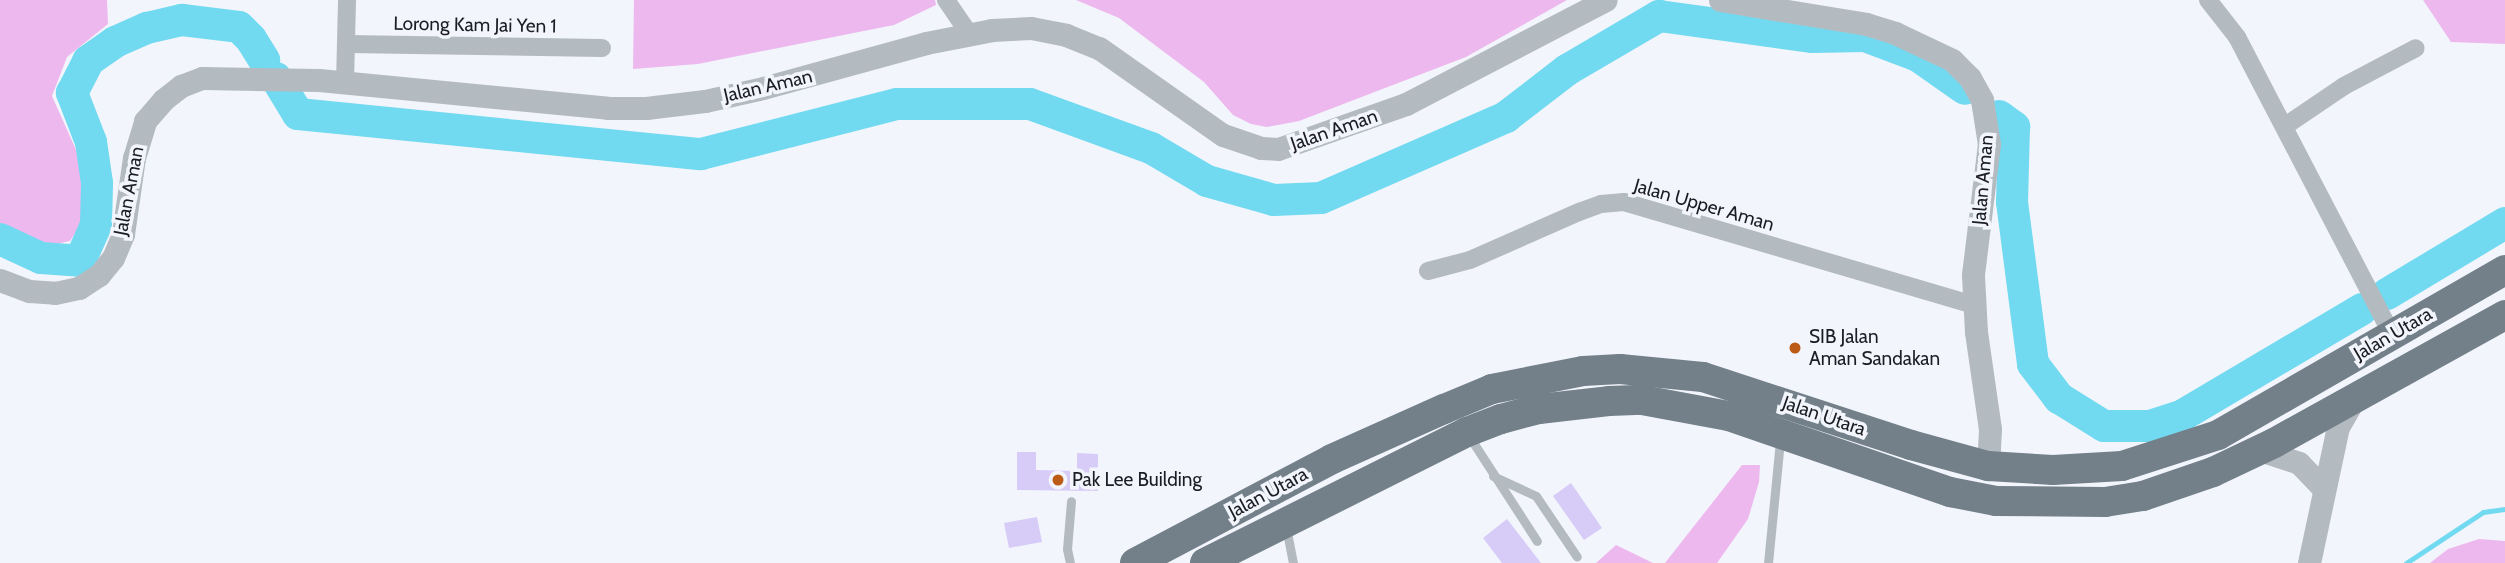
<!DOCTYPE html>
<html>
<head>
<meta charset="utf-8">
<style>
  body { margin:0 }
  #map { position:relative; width:2505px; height:563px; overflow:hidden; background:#f3f5fc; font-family:Cabin,sans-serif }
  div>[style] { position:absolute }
  .green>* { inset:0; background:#edb8ee }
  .stream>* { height:5px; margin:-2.5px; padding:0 2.5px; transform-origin:2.5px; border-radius:2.5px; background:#71daf0 }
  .river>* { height:32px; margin:-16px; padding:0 16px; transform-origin:16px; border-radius:16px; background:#71daf0 }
  .building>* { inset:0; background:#d7cbf7 }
  .service>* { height:9px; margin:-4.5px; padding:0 4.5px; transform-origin:4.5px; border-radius:4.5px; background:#b4bbc0 }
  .minor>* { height:18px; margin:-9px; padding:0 9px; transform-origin:9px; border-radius:9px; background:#b4bbc0 }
  .tertiary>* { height:23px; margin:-11.5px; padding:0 11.5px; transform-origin:11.5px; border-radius:11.5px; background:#b4bbc0 }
  .trunk>* { height:30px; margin:-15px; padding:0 15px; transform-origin:15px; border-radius:15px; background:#73808a }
  .dots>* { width:19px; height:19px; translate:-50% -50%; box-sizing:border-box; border:4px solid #f3f5fc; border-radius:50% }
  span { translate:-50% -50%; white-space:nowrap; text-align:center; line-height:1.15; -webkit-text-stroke:7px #f3f5fc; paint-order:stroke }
  .street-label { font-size:19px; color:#1b1d23 }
  .poi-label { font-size:19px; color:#1b1d23 }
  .left { translate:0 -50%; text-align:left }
</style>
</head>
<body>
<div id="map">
  <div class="green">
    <div style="clip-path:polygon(0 0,107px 0,108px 24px,67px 57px,52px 96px,85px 170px,84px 220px,70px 241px,48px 246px,0 228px)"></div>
    <div style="clip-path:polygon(634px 0,935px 0,936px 5px,894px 25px,698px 64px,633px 69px)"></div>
    <div style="clip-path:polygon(1076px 0,1567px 0,1466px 57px,1299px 121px,1267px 127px,1251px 124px,1233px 115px,1204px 82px,1119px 18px)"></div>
    <div style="clip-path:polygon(2423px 0,2505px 0,2505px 44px,2451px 42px)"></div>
    <div style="clip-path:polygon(1742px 465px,1760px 465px,1759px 482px,1748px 519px,1717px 563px,1665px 563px)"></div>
    <div style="clip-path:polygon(2479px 539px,2505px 541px,2505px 563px,2430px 563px,2448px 549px)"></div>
    <div style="clip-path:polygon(1616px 545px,1653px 563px,1596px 563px)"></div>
  </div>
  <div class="stream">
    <div style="left:2406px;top:563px;width:92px;rotate:-33.5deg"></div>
    <div style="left:2483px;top:512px;width:22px;rotate:-8deg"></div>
  </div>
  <div class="river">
    <div style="left:276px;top:78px;width:42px;rotate:58.6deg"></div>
    <div style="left:298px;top:114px;width:405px;rotate:5.7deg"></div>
    <div style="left:701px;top:154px;width:202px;rotate:-14.3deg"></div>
    <div style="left:897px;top:104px;width:133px"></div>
    <div style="left:1030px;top:104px;width:129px;rotate:20deg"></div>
    <div style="left:1151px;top:148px;width:65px;rotate:30.5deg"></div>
    <div style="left:1207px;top:181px;width:70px;rotate:15.8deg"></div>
    <div style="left:1274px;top:200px;width:47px;rotate:-2.4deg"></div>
    <div style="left:1321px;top:198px;width:202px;rotate:-23.6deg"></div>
    <div style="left:1506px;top:117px;width:77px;rotate:-37.6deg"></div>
    <div style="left:1567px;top:70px;width:107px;rotate:-30.4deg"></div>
    <div style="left:1659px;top:16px;width:155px;rotate:7.8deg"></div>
    <div style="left:1813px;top:37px;width:52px;rotate:-1.1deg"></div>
    <div style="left:1865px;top:36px;width:57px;rotate:20.7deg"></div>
    <div style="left:1918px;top:56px;width:57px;rotate:35.1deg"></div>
    <div style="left:1999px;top:116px;width:19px;rotate:36deg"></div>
    <div style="left:2014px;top:127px;width:75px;rotate:91.5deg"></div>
    <div style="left:2012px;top:202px;width:163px;rotate:82.6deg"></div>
    <div style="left:2033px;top:364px;width:43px;rotate:52.6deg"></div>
    <div style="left:2059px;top:398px;width:53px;rotate:31.9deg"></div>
    <div style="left:2104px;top:426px;width:46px"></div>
    <div style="left:2150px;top:426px;width:35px;rotate:-18deg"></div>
    <div style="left:2183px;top:415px;width:208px;rotate:-30.6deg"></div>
    <div style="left:0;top:239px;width:45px;rotate:24.9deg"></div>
    <div style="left:41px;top:258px;width:39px;rotate:4deg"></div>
    <div style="left:80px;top:261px;width:39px;rotate:-66deg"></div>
    <div style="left:96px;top:225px;width:42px;rotate:-88.6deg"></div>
    <div style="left:97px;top:183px;width:41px;rotate:-98.3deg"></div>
    <div style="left:91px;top:142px;width:53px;rotate:-111.2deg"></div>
    <div style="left:72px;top:93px;width:36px;rotate:-63deg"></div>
    <div style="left:88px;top:61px;width:33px;rotate:-35deg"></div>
    <div style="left:115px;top:42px;width:35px;rotate:-24deg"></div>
    <div style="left:147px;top:28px;width:36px;rotate:-13deg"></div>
    <div style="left:182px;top:20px;width:57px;rotate:7deg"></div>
    <div style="left:239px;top:27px;width:17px;rotate:45deg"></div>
    <div style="left:251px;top:39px;width:25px;rotate:58deg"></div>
    <div style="left:2387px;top:294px;width:138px;rotate:-31deg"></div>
  </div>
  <div class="building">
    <div style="clip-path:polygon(1017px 452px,1036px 452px,1036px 470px,1077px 471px,1077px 453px,1098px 454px,1098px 491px,1017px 490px)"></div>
    <div style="clip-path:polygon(1571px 483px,1602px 528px,1584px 540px,1553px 496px)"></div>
    <div style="clip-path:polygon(1037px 517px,1042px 542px,1009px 548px,1004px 523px)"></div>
    <div style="clip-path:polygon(1507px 519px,1541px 563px,1502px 563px,1483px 538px)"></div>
  </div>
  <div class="service">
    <div style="left:1469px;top:436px;width:125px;rotate:57.1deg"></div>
    <div style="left:1493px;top:476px;width:47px;rotate:24.9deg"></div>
    <div style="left:1536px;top:496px;width:73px;rotate:56.1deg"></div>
    <div style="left:1286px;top:527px;width:37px;rotate:79deg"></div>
    <div style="left:1070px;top:563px;width:14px;rotate:-102deg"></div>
    <div style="left:1067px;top:549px;width:48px;rotate:-85.2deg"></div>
    <div style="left:1768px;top:563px;width:124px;rotate:-84.4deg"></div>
  </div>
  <div class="minor">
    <div style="left:946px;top:0;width:42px;rotate:55.6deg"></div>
    <div style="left:2208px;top:0;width:47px;rotate:51.9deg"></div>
    <div style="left:2237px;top:37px;width:336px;rotate:62.5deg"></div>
    <div style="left:347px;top:44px;width:255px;rotate:0.9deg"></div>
    <div style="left:345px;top:83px;width:83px;rotate:-88.6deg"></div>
    <div style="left:2285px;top:126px;width:71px;rotate:-34.1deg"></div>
    <div style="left:2344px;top:86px;width:81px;rotate:-27.8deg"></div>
    <div style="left:1428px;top:271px;width:43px;rotate:-14.7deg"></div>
    <div style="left:1470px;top:260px;width:119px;rotate:-23.8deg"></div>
    <div style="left:1579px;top:212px;width:23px;rotate:-20deg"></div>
    <div style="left:1601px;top:204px;width:23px;rotate:-5deg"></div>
    <div style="left:1624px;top:202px;width:366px;rotate:16.4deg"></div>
  </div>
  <div class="tertiary">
    <div style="left:1720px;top:0;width:148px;rotate:9.3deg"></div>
    <div style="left:1866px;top:24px;width:30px;rotate:17deg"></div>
    <div style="left:1895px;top:33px;width:63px;rotate:25.3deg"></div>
    <div style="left:1952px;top:60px;width:25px;rotate:45deg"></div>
    <div style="left:1970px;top:78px;width:25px;rotate:61deg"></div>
    <div style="left:1982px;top:100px;width:45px;rotate:81deg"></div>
    <div style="left:1989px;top:144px;width:132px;rotate:97deg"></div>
    <div style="left:1973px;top:275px;width:57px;rotate:87deg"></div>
    <div style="left:1976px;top:332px;width:98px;rotate:81.8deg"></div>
    <div style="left:1990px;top:429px;width:37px;rotate:93deg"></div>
    <div style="left:0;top:280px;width:31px;rotate:21deg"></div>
    <div style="left:29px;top:291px;width:26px;rotate:4deg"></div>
    <div style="left:55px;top:293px;width:25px;rotate:-12deg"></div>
    <div style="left:79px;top:288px;width:24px;rotate:-33deg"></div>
    <div style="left:99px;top:275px;width:22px;rotate:-51deg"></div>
    <div style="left:113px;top:258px;width:26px;rotate:-67deg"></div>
    <div style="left:123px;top:234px;width:77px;rotate:-81.8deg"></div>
    <div style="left:134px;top:158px;width:39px;rotate:-73deg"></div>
    <div style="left:145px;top:121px;width:28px;rotate:-49deg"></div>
    <div style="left:163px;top:100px;width:23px;rotate:-38deg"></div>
    <div style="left:181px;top:86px;width:22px;rotate:-21deg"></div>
    <div style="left:202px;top:78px;width:117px;rotate:1deg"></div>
    <div style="left:319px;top:80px;width:290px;rotate:5.5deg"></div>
    <div style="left:608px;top:108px;width:38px"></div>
    <div style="left:646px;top:108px;width:59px;rotate:-6.8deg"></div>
    <div style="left:705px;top:101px;width:59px;rotate:-12.6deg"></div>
    <div style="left:763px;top:88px;width:169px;rotate:-15.4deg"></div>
    <div style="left:926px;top:43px;width:67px;rotate:-11.1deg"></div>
    <div style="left:992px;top:30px;width:39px;rotate:-3deg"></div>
    <div style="left:1031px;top:28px;width:36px;rotate:11deg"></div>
    <div style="left:1066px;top:35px;width:35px;rotate:22deg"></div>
    <div style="left:1099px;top:48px;width:151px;rotate:35.1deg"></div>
    <div style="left:1223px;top:135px;width:40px;rotate:18.9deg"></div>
    <div style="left:1261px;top:148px;width:17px;rotate:3deg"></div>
    <div style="left:1278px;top:149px;width:136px;rotate:-19.4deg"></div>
    <div style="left:1406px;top:104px;width:225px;rotate:-27.5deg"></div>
    <div style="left:2260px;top:450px;width:41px;rotate:18.4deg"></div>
    <div style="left:2299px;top:463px;width:36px;rotate:46deg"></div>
    <div style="left:2309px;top:563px;width:139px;rotate:-78deg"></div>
    <div style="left:2338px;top:427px;width:30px;rotate:-60deg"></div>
  </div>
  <div class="trunk">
    <div style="left:1135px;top:563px;width:223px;rotate:-27.8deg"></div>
    <div style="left:1332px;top:459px;width:123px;rotate:-24.1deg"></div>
    <div style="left:1444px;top:409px;width:52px;rotate:-22.6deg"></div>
    <div style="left:1492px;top:389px;width:93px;rotate:-11.2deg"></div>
    <div style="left:1583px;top:371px;width:37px;rotate:-3deg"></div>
    <div style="left:1620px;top:369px;width:83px;rotate:5.5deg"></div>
    <div style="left:1703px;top:377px;width:219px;rotate:18.1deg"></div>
    <div style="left:1911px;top:445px;width:80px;rotate:15.3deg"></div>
    <div style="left:1988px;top:466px;width:65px;rotate:3.5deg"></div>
    <div style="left:2053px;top:470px;width:69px;rotate:-3.3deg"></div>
    <div style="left:2122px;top:466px;width:101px;rotate:-17.9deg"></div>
    <div style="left:2218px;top:435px;width:331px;rotate:-29.9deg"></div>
    <div style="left:1205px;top:563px;width:293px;rotate:-26.6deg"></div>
    <div style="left:1467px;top:432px;width:36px;rotate:-21deg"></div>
    <div style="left:1501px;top:419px;width:39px;rotate:-15deg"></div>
    <div style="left:1539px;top:409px;width:70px;rotate:-6.5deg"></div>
    <div style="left:1609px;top:401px;width:33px;rotate:-2deg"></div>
    <div style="left:1642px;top:400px;width:88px;rotate:10.4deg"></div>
    <div style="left:1729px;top:416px;width:234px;rotate:19deg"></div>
    <div style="left:1950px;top:492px;width:47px;rotate:11.1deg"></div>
    <div style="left:1996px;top:501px;width:109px;rotate:0.5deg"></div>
    <div style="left:2105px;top:502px;width:38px;rotate:-9deg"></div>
    <div style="left:2143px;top:496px;width:74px;rotate:-18.9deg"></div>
    <div style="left:2213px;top:472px;width:68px;rotate:-25.4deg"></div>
    <div style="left:2274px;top:443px;width:264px;rotate:-29deg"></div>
  </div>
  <div class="dots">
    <div style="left:1795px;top:348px;background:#bb5b16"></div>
    <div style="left:1058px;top:480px;background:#bb5b16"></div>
  </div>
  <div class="street-label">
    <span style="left:475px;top:25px;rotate:1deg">Lorong Kam Jai Yen 1</span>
    <span style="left:768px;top:86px;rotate:-13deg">Jalan Aman</span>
    <span style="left:1334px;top:130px;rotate:-19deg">Jalan Aman</span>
    <span style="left:1983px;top:180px;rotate:-85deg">Jalan Aman</span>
    <span style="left:129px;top:191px;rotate:-79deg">Jalan Aman</span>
    <span style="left:1704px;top:205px;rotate:16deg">Jalan Upper Aman</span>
    <span style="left:2393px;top:334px;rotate:-30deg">Jalan Utara</span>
    <span style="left:1824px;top:416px;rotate:19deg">Jalan Utara</span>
    <span style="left:1268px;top:493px;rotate:-28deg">Jalan Utara</span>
  </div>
  <div class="poi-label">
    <span class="left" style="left:1809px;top:348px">SIB Jalan<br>Aman Sandakan</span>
    <span class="left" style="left:1072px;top:480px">Pak Lee Building</span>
  </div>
</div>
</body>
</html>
